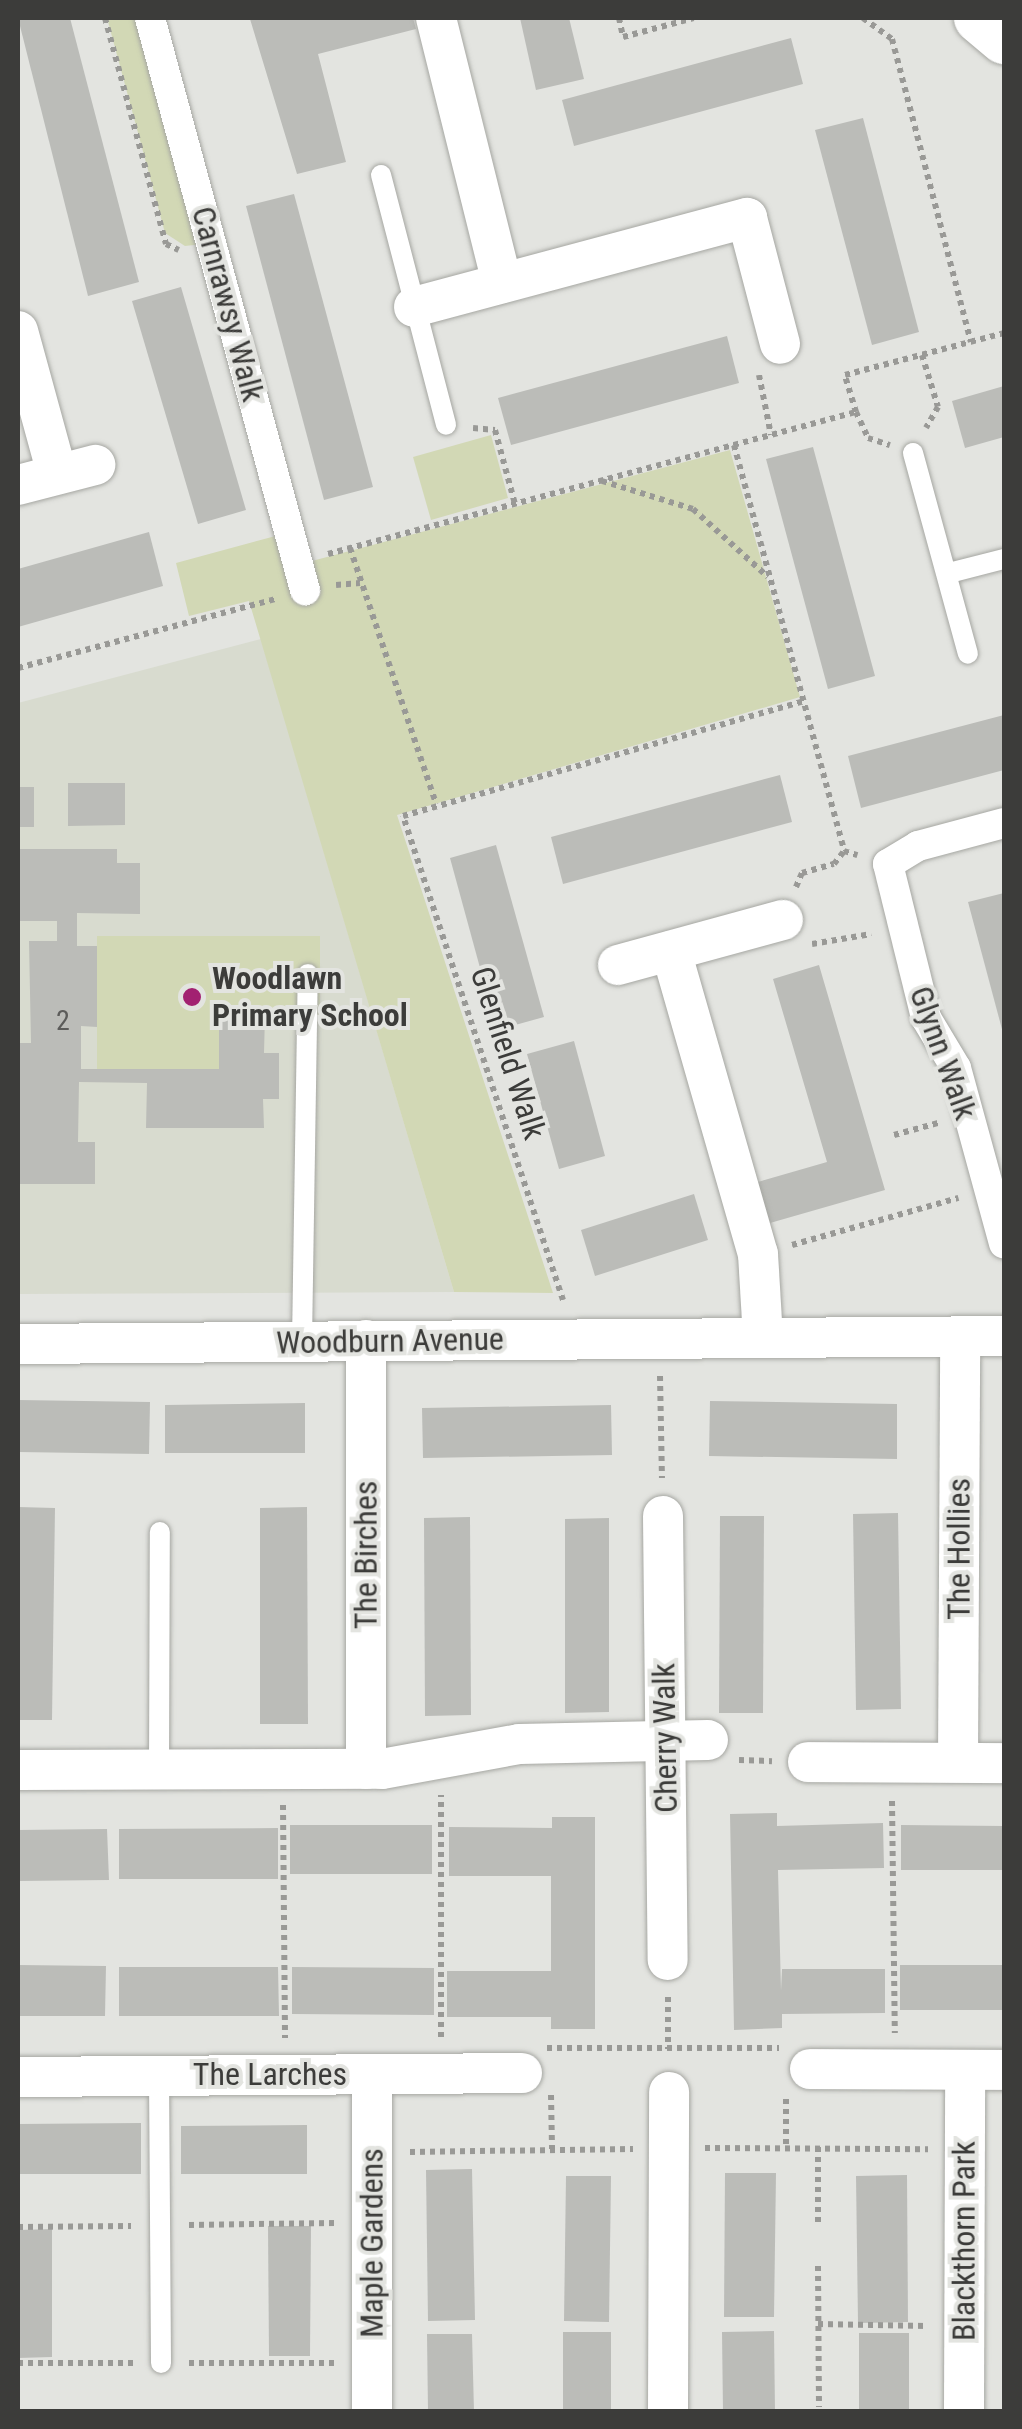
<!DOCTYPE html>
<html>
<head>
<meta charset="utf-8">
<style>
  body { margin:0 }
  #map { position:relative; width:1022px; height:2429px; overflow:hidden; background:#e3e4e0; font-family:"Roboto Condensed",sans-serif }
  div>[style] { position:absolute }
  .built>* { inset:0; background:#d8dbcf }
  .green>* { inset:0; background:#d2d8b5 }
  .building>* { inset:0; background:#bbbcb8 }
  .path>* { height:6px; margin-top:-3px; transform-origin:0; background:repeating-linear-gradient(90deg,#999996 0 5px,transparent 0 10px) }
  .roads { filter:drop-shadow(0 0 2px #a6a7a2) drop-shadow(0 0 2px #a6a7a2) }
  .service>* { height:20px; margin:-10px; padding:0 10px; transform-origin:10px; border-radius:10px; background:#fff }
  .pedestrian>* { height:30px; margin:-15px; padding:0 15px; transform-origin:15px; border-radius:15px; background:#fff }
  .minor>* { height:40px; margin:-20px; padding:0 20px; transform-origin:20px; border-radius:20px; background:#fff }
  .tertiary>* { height:50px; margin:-25px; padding:0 25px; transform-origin:25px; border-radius:25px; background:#fff }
  .dots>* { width:28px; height:28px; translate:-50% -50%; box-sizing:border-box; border:5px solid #e3e4e0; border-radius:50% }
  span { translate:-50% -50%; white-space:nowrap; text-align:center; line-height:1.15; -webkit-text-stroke:8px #e3e4e0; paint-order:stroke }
  .number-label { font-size:28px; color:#5c5c5a }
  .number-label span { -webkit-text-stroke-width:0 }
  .street-label { font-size:32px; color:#3c3c3a }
  .poi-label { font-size:32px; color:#3c3c3a; font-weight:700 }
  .left { translate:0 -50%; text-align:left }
  .frame { position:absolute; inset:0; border:20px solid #3c3c3a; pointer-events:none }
</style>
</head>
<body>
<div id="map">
  <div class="built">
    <div style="clip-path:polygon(261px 639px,454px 1292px,18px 1294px,18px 703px)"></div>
  </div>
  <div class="green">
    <div style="clip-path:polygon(107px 18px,143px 18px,203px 244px,185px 246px,165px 233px)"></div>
    <div style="clip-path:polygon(491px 435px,508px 498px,431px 520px,413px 457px)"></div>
    <div style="clip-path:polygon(730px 450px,800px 697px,397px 815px,553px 1293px,454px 1292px,249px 601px,189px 616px,176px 563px,283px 534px,293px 566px)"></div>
    <div style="clip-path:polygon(97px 936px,320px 936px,320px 1015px,219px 1015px,219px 1069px,97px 1069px)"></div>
  </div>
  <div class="building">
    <div style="clip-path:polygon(18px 18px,70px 18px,139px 282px,88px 296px)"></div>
    <div style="clip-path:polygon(413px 18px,416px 29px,318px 54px,346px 162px,297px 174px,250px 19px)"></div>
    <div style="clip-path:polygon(569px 18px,584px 79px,536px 90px,520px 18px)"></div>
    <div style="clip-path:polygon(791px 38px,803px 84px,574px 146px,562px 100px)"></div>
    <div style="clip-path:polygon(863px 118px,919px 332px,872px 345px,815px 130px)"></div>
    <div style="clip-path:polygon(294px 194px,373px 487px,324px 500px,246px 206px)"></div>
    <div style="clip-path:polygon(181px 287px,246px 510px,198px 524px,132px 301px)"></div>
    <div style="clip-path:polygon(727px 336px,739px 383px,511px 445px,498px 398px)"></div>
    <div style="clip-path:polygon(1004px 386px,1004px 437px,965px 448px,952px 401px)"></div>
    <div style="clip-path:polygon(813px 447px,875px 676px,828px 689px,766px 459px)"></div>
    <div style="clip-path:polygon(149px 532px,163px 586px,18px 627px,18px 569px)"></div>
    <div style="clip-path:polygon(1004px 715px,1004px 770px,861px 808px,848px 756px)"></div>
    <div style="clip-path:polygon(780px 775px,792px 822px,563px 884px,551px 837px)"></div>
    <div style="clip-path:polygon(68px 783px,125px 783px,125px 825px,68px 826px)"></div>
    <div style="clip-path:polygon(18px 787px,34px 787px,34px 827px,18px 827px)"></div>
    <div style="clip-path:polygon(496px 845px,544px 1017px,497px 1030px,450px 858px)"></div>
    <div style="clip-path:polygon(18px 849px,117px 849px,117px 863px,140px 863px,140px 914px,77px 913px,77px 946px,97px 946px,97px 1027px,81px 1026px,81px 1069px,219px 1069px,219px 1015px,265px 1015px,264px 1053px,279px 1053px,279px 1099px,263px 1099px,264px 1128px,146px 1128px,147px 1083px,79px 1082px,78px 1142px,95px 1142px,95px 1184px,18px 1184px,18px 1043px,31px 1043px,29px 941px,57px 941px,57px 921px,18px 921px)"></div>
    <div style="clip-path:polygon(1004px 893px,1004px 1033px,1003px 1033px,968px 902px)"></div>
    <div style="clip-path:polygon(819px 965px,885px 1190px,770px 1223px,758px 1182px,827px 1162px,773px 979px)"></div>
    <div style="clip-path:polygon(574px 1041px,605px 1156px,559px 1169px,527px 1054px)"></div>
    <div style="clip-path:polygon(694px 1194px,708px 1240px,595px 1276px,581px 1230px)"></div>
    <div style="clip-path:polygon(18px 1400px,150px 1402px,149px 1454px,18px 1452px)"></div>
    <div style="clip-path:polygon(710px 1401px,897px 1404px,897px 1459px,709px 1456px)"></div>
    <div style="clip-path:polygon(305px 1403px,305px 1453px,165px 1453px,165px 1405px)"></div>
    <div style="clip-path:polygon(611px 1405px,612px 1455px,423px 1458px,422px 1408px)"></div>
    <div style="clip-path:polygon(18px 1507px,55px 1508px,52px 1720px,18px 1720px)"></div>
    <div style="clip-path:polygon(307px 1507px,308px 1724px,260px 1724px,260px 1508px)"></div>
    <div style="clip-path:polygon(898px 1513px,901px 1709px,856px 1710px,853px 1514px)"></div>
    <div style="clip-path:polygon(720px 1516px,764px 1516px,763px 1713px,719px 1713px)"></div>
    <div style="clip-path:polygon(470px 1517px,471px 1715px,425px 1716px,424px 1518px)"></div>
    <div style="clip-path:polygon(609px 1518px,609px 1712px,565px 1713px,565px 1519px)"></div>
    <div style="clip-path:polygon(777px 1813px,777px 1826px,883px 1823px,884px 1868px,778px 1870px,781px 1991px,782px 1969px,885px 1969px,885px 2013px,782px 2014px,782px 2028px,734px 2030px,730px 1814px)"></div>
    <div style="clip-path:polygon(552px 1817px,595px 1817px,595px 2029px,551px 2029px,551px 2017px,447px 2017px,447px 1971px,551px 1971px,551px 1876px,449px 1876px,449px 1827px,552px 1828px)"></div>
    <div style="clip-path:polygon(290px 1825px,432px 1825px,432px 1874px,290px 1874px)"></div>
    <div style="clip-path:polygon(901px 1825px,1004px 1826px,1004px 1870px,901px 1870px)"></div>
    <div style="clip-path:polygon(278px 1828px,278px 1879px,119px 1879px,119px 1829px)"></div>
    <div style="clip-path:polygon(107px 1829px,109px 1880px,18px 1881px,18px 1830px)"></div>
    <div style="clip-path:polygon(18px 1965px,106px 1966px,105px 2016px,18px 2016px)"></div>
    <div style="clip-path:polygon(900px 1965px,1004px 1965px,1004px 2010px,900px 2010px)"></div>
    <div style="clip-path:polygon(119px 1967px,278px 1967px,279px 2016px,119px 2016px)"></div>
    <div style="clip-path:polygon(292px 1967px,434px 1968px,434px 2015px,292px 2014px)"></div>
    <div style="clip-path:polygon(141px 2123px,141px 2174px,18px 2174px,18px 2124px)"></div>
    <div style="clip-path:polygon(307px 2125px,307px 2174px,181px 2174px,181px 2126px)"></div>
    <div style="clip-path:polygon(472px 2169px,475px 2320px,428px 2321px,426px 2170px)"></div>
    <div style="clip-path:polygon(725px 2173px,776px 2173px,774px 2317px,724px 2317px)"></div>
    <div style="clip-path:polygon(907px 2175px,908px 2322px,858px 2323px,856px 2176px)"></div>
    <div style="clip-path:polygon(566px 2176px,611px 2176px,609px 2322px,564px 2321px)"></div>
    <div style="clip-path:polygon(268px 2226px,311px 2226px,310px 2356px,269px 2356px)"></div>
    <div style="clip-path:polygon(52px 2229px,52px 2357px,18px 2358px,18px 2230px)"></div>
    <div style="clip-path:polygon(774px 2331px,775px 2412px,723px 2412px,722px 2332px)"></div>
    <div style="clip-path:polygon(563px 2332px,611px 2332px,611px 2412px,563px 2412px)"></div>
    <div style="clip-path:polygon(859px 2333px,909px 2333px,909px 2412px,859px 2412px)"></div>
    <div style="clip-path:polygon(427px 2334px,472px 2334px,474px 2412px,428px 2412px)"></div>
  </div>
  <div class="path">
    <div style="left:105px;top:18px;width:234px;rotate:74.9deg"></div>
    <div style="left:166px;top:244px;width:14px;rotate:25deg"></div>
    <div style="left:619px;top:18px;width:19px;rotate:78deg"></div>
    <div style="left:623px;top:37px;width:73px;rotate:-15deg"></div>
    <div style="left:863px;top:18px;width:36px;rotate:36deg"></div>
    <div style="left:892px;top:39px;width:313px;rotate:75.4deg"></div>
    <div style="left:922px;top:355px;width:54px;rotate:72.9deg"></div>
    <div style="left:938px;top:407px;width:24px;rotate:120deg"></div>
    <div style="left:759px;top:375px;width:61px;rotate:78.7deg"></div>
    <div style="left:856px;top:412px;width:29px;rotate:65deg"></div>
    <div style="left:868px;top:438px;width:23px;rotate:18deg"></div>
    <div style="left:473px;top:428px;width:22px;rotate:5deg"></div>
    <div style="left:495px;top:430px;width:77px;rotate:74.9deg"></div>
    <div style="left:734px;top:445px;width:421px;rotate:74.8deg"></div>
    <div style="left:844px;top:851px;width:14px;rotate:17deg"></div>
    <div style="left:602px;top:481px;width:95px;rotate:17.1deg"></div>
    <div style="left:693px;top:509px;width:101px;rotate:42.2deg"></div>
    <div style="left:350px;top:548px;width:270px;rotate:71.4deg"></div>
    <div style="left:328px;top:554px;width:547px;rotate:-15.05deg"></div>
    <div style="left:856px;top:412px;width:39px;rotate:-107deg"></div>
    <div style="left:845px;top:375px;width:164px;rotate:-14.8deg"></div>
    <div style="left:336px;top:585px;width:24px;rotate:-5deg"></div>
    <div style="left:18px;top:668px;width:267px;rotate:-15deg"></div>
    <div style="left:796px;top:887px;width:15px;rotate:-67deg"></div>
    <div style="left:802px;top:873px;width:33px;rotate:-16deg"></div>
    <div style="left:834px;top:864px;width:16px;rotate:-52deg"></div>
    <div style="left:812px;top:944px;width:60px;rotate:-9.6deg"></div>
    <div style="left:894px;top:1135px;width:46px;rotate:-15.3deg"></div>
    <div style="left:792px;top:1245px;width:173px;rotate:-15.8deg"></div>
    <div style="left:563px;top:1300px;width:510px;rotate:-108.29deg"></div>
    <div style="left:403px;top:816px;width:416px;rotate:-16deg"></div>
    <div style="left:660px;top:1376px;width:102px;rotate:88.9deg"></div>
    <div style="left:739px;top:1760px;width:33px;rotate:2deg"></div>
    <div style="left:892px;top:1801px;width:232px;rotate:89.3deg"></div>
    <div style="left:283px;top:1805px;width:233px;rotate:89.5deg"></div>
    <div style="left:668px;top:1997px;width:52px;rotate:90deg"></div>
    <div style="left:441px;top:2037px;width:242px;rotate:-90deg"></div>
    <div style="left:547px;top:2048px;width:232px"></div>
    <div style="left:551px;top:2095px;width:54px;rotate:88.9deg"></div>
    <div style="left:786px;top:2099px;width:48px;rotate:90deg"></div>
    <div style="left:818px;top:2147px;width:78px;rotate:90deg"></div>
    <div style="left:705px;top:2148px;width:223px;rotate:0.3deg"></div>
    <div style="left:410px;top:2152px;width:223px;rotate:-0.8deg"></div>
    <div style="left:189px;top:2225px;width:147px;rotate:-0.8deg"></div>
    <div style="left:18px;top:2227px;width:113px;rotate:-0.5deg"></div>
    <div style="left:818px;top:2266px;width:141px;rotate:89.6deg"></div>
    <div style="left:818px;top:2324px;width:109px;rotate:1.1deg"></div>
    <div style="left:18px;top:2363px;width:118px"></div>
    <div style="left:189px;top:2363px;width:147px"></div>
  </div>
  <div class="roads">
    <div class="service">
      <div style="left:381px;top:175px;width:258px;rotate:75.4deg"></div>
      <div style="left:913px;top:453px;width:208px;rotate:74.7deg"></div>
      <div style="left:949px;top:573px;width:57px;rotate:-14.3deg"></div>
      <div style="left:302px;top:1341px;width:367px;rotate:-89.1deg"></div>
      <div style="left:159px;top:1770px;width:238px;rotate:-89.8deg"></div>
      <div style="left:159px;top:2075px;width:288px;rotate:89.6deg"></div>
    </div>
    <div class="pedestrian">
      <div style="left:150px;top:18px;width:593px;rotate:74.84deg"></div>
      <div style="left:1004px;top:823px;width:89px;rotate:165deg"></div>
      <div style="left:918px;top:846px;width:35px;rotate:149deg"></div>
      <div style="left:888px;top:864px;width:159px;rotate:76.1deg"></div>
      <div style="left:926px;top:1018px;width:58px;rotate:59deg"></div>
      <div style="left:956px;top:1068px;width:182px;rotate:74.7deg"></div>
    </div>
    <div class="minor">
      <div style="left:436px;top:18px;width:273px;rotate:76deg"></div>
      <div style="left:414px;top:307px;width:345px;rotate:-15deg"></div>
      <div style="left:747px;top:218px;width:130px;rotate:75.3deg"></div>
      <div style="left:18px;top:331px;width:148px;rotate:74.7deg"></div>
      <div style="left:18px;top:485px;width:80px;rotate:-14.6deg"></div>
      <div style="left:671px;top:951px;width:315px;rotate:74deg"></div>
      <div style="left:758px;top:1254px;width:83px;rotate:86.6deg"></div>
      <div style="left:618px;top:965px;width:171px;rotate:-15.3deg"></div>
      <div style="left:18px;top:1344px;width:986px;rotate:-0.46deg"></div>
      <div style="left:663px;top:1516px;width:444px;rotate:89.4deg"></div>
      <div style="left:808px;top:1762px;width:196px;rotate:0.3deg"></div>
      <div style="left:958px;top:1762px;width:426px;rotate:-89.7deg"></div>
      <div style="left:366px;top:1769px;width:429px;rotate:-90deg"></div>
      <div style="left:18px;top:1770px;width:364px;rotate:-0.2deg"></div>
      <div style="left:382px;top:1769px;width:139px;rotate:-10.3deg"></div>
      <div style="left:519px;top:1744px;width:189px;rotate:-1.2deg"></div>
      <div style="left:810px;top:2069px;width:194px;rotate:0.3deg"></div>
      <div style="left:372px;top:2074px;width:338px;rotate:90deg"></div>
      <div style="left:18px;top:2077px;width:504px;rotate:-0.45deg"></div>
      <div style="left:668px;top:2412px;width:320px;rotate:-89.8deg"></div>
      <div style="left:964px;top:2412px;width:342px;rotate:-89.8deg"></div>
    </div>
    <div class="tertiary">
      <div style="left:979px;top:18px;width:33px;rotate:40deg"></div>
    </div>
  </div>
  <div class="dots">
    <div style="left:192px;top:997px;background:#a22171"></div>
  </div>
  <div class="number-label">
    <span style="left:63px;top:1021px">2</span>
  </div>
  <div class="street-label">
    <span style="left:228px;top:304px;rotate:75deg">Carnrawsy Walk</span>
    <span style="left:508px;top:1053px;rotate:72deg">Glenfield Walk</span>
    <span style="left:943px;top:1053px;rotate:70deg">Glynn Walk</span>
    <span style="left:390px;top:1341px;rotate:-1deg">Woodburn Avenue</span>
    <span style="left:959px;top:1549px;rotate:-90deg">The Hollies</span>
    <span style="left:366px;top:1555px;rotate:-90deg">The Birches</span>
    <span style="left:665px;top:1738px;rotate:-91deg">Cherry Walk</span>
    <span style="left:270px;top:2074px">The Larches</span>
    <span style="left:964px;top:2241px;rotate:-90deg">Blackthorn Park</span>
    <span style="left:372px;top:2243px;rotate:-90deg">Maple Gardens</span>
  </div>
  <div class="poi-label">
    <span class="left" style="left:212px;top:997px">Woodlawn<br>Primary School</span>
  </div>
  <div class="frame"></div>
</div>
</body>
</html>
